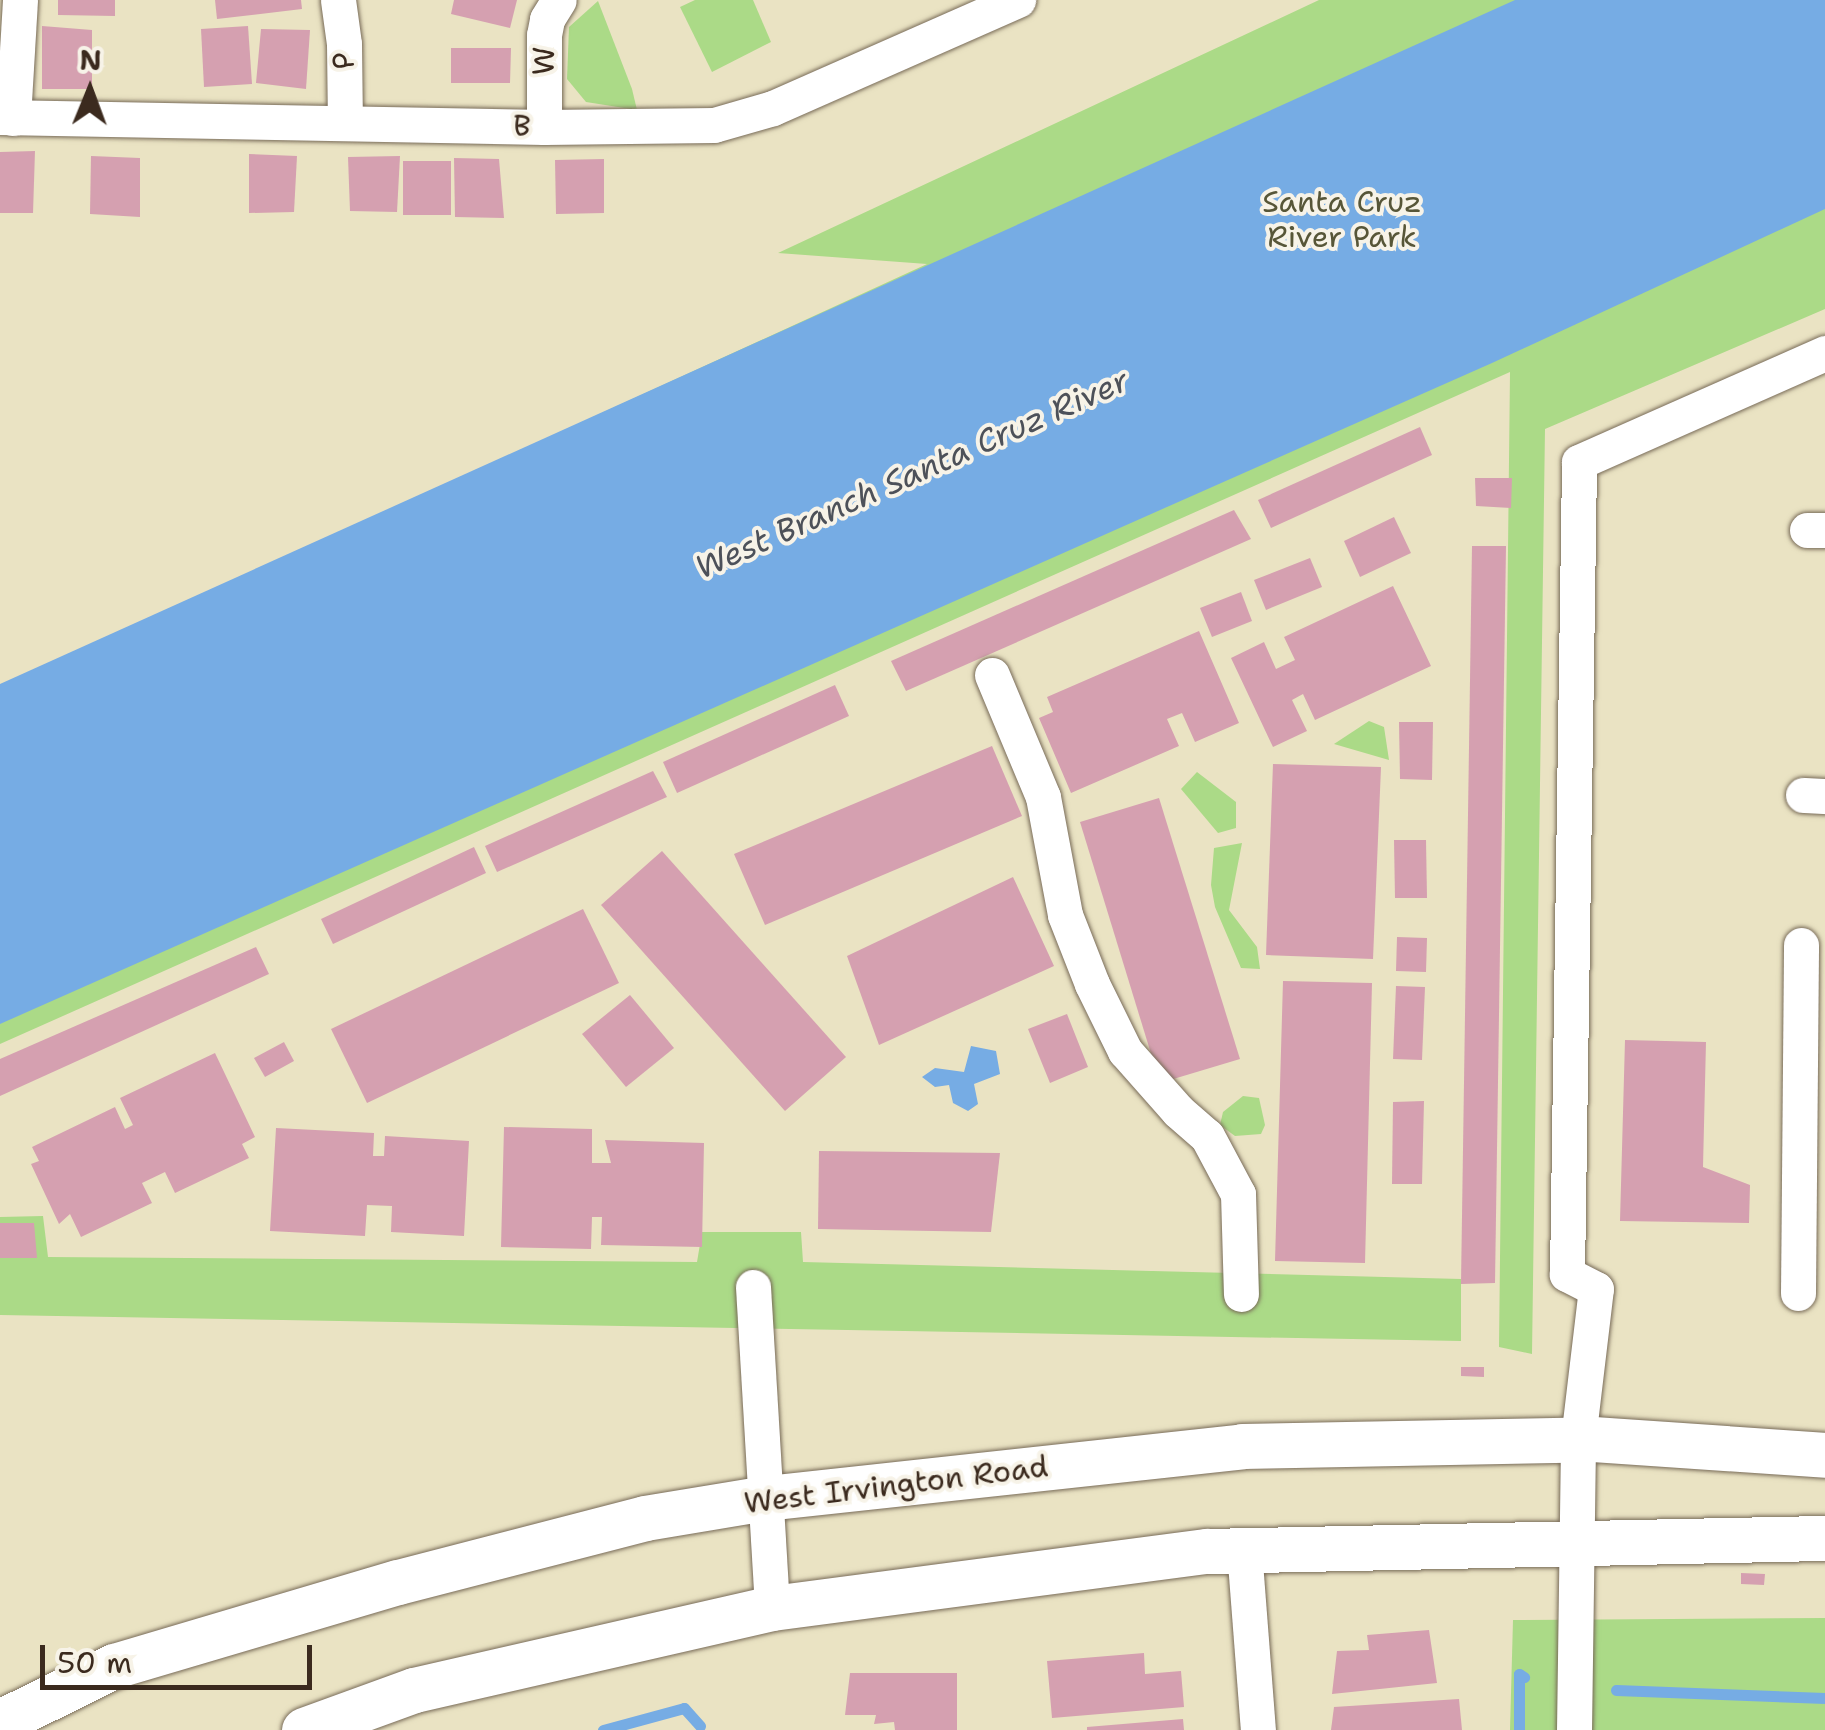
<!DOCTYPE html>
<html>
<head>
<meta charset="utf-8">
<style>
  body { margin:0 }
  #map { position:relative; width:1825px; height:1730px; overflow:hidden; background:#eae3c3; font-family:"Shantell Sans",sans-serif }
  div>[style] { position:absolute }
  .green>* { inset:0; background:#abda87 }
  .water>* { inset:0; background:#76ace4 }
  .stream>* { height:11px; margin:-5.5px; padding:0 5.5px; transform-origin:5.5px; border-radius:5.5px; background:#76ace4 }
  .building>* { inset:0; background:#d5a0b0 }
  .roads { filter:drop-shadow(0 0 2px #786b58) drop-shadow(0 0 2px #786b58) }
  .minor>* { height:35px; margin:-17.5px; padding:0 17.5px; transform-origin:17.5px; border-radius:17.5px; background:#fff }
  .major>* { height:45px; margin:-22.5px; padding:0 22.5px; transform-origin:22.5px; border-radius:22.5px; background:#fff }
  span { translate:-50% -50%; white-space:nowrap; text-align:center; line-height:1.15; -webkit-text-stroke:8px #f7f3e8; paint-order:stroke }
  .street-label { font-size:30px; color:#3b2a1e }
  .park-label { font-size:30px; color:#575638 }
  .water-label { font-size:32px; color:#4d5159; font-style:italic }
  .north { position:absolute; left:40px; top:40px; width:100px; height:100px; -webkit-text-stroke:8px #f7f3e8; paint-order:stroke; rotate:1deg; font-size:28px; font-weight:700; line-height:40px; text-align:center; color:#3b2a1e }
  .north::after { content:''; display:block; margin:auto; width:35px; height:45px; background:#3b2a1e; clip-path:polygon(50% 0,100% 100%,50% 72%,0 100%) }
  .scale { position:absolute; left:40px; top:1645px; width:272px; height:45px; box-sizing:border-box; border:5px solid #3b2a1e; border-top:0; padding-left:12px; font-size:30px; line-height:35px; white-space:nowrap; color:#3b2a1e; -webkit-text-stroke:8px #f7f3e8; paint-order:stroke }
</style>
</head>
<body>
<div id="map">
  <div class="green">
    <div style="clip-path:polygon(695px 0,753px 0,771px 42px,712px 72px,680px 7px)"></div>
    <div style="clip-path:polygon(1319px 0,1825px 0,1825px 309px,1545px 429px,1532px 1354px,1499px 1347px,1510px 372px,0 1044px,0 689px,927px 264px,778px 253px)"></div>
    <div style="clip-path:polygon(598px 1px,632px 89px,637px 110px,586px 102px,567px 79px,569px 27px)"></div>
    <div style="clip-path:polygon(1369px 721px,1384px 727px,1389px 760px,1334px 744px)"></div>
    <div style="clip-path:polygon(1197px 772px,1236px 802px,1236px 828px,1218px 833px,1181px 789px)"></div>
    <div style="clip-path:polygon(1242px 843px,1229px 910px,1257px 947px,1260px 969px,1241px 968px,1215px 907px,1211px 885px,1214px 848px)"></div>
    <div style="clip-path:polygon(1243px 1096px,1259px 1098px,1265px 1125px,1261px 1134px,1235px 1136px,1220px 1125px,1223px 1112px)"></div>
    <div style="clip-path:polygon(43px 1216px,48px 1257px,697px 1262px,702px 1232px,801px 1232px,803px 1262px,1461px 1279px,1461px 1341px,0 1315px,0 1217px)"></div>
    <div style="clip-path:polygon(1825px 1618px,1825px 1730px,1510px 1730px,1513px 1620px)"></div>
  </div>
  <div class="water">
    <div style="clip-path:polygon(1515px 0,1825px 0,1825px 209px,1492px 363px,0 1024px,0 684px)"></div>
    <div style="clip-path:polygon(971px 1046px,996px 1051px,1000px 1074px,974px 1084px,978px 1104px,968px 1111px,953px 1103px,949px 1085px,935px 1087px,922px 1077px,935px 1068px,964px 1072px)"></div>
  </div>
  <div class="stream">
    <div style="left:1616px;top:1690px;width:209px;rotate:2.2deg"></div>
    <div style="left:603px;top:1730px;width:84px;rotate:-15.2deg"></div>
    <div style="left:684px;top:1708px;width:24px;rotate:48deg"></div>
    <div style="left:1519px;top:1730px;width:56px;rotate:-90deg"></div>
    <div style="left:1519px;top:1674px;width:6px;rotate:31deg"></div>
  </div>
  <div class="building">
    <div style="clip-path:polygon(58px 0,115px 0,115px 16px,58px 15px)"></div>
    <div style="clip-path:polygon(215px 0,301px 0,302px 9px,217px 19px)"></div>
    <div style="clip-path:polygon(454px 0,517px 0,510px 28px,451px 14px)"></div>
    <div style="clip-path:polygon(42px 26px,92px 30px,92px 89px,42px 89px)"></div>
    <div style="clip-path:polygon(248px 26px,252px 84px,204px 87px,201px 29px)"></div>
    <div style="clip-path:polygon(261px 29px,310px 30px,306px 89px,256px 83px)"></div>
    <div style="clip-path:polygon(451px 48px,511px 48px,510px 83px,451px 83px)"></div>
    <div style="clip-path:polygon(35px 151px,33px 213px,0 213px,0 152px)"></div>
    <div style="clip-path:polygon(249px 154px,297px 156px,294px 212px,249px 213px)"></div>
    <div style="clip-path:polygon(91px 156px,140px 158px,140px 217px,90px 214px)"></div>
    <div style="clip-path:polygon(400px 156px,397px 212px,350px 211px,348px 157px)"></div>
    <div style="clip-path:polygon(454px 158px,499px 159px,504px 218px,455px 217px)"></div>
    <div style="clip-path:polygon(604px 159px,604px 213px,556px 214px,555px 160px)"></div>
    <div style="clip-path:polygon(403px 161px,451px 161px,451px 215px,403px 215px)"></div>
    <div style="clip-path:polygon(1420px 427px,1432px 455px,1271px 528px,1258px 500px)"></div>
    <div style="clip-path:polygon(1475px 478px,1512px 478px,1511px 508px,1476px 506px)"></div>
    <div style="clip-path:polygon(1234px 510px,1251px 539px,906px 691px,891px 661px)"></div>
    <div style="clip-path:polygon(1394px 517px,1411px 553px,1360px 577px,1344px 541px)"></div>
    <div style="clip-path:polygon(1472px 546px,1506px 546px,1495px 1283px,1461px 1284px)"></div>
    <div style="clip-path:polygon(1310px 558px,1322px 587px,1266px 610px,1254px 580px)"></div>
    <div style="clip-path:polygon(1393px 586px,1431px 666px,1315px 720px,1303px 694px,1292px 700px,1307px 731px,1273px 747px,1231px 658px,1264px 642px,1276px 669px,1295px 660px,1284px 637px)"></div>
    <div style="clip-path:polygon(1241px 592px,1252px 621px,1212px 637px,1200px 608px)"></div>
    <div style="clip-path:polygon(1199px 631px,1239px 723px,1195px 742px,1182px 713px,1167px 719px,1179px 746px,1071px 793px,1039px 718px,1053px 712px,1047px 697px)"></div>
    <div style="clip-path:polygon(835px 685px,849px 716px,677px 793px,663px 762px)"></div>
    <div style="clip-path:polygon(1399px 722px,1433px 722px,1432px 780px,1400px 779px)"></div>
    <div style="clip-path:polygon(992px 746px,1022px 816px,765px 925px,734px 854px)"></div>
    <div style="clip-path:polygon(1273px 764px,1381px 767px,1373px 959px,1266px 955px)"></div>
    <div style="clip-path:polygon(653px 771px,667px 797px,497px 872px,485px 846px)"></div>
    <div style="clip-path:polygon(1159px 798px,1240px 1059px,1160px 1083px,1080px 822px)"></div>
    <div style="clip-path:polygon(1394px 840px,1426px 840px,1427px 898px,1395px 898px)"></div>
    <div style="clip-path:polygon(474px 847px,486px 873px,333px 944px,321px 919px)"></div>
    <div style="clip-path:polygon(662px 851px,846px 1057px,785px 1111px,601px 905px)"></div>
    <div style="clip-path:polygon(1013px 877px,1054px 966px,879px 1045px,847px 956px)"></div>
    <div style="clip-path:polygon(583px 909px,619px 983px,367px 1103px,331px 1029px)"></div>
    <div style="clip-path:polygon(1397px 937px,1427px 938px,1426px 972px,1396px 971px)"></div>
    <div style="clip-path:polygon(256px 947px,269px 974px,0 1096px,0 1059px)"></div>
    <div style="clip-path:polygon(1283px 981px,1372px 983px,1365px 1263px,1275px 1261px)"></div>
    <div style="clip-path:polygon(1396px 986px,1425px 987px,1422px 1060px,1393px 1059px)"></div>
    <div style="clip-path:polygon(630px 995px,674px 1048px,626px 1087px,582px 1034px)"></div>
    <div style="clip-path:polygon(1067px 1014px,1088px 1067px,1050px 1083px,1028px 1029px)"></div>
    <div style="clip-path:polygon(1625px 1040px,1706px 1042px,1703px 1167px,1750px 1185px,1749px 1223px,1620px 1221px)"></div>
    <div style="clip-path:polygon(284px 1042px,294px 1061px,265px 1077px,254px 1058px)"></div>
    <div style="clip-path:polygon(215px 1053px,255px 1137px,242px 1144px,249px 1158px,175px 1193px,165px 1172px,142px 1183px,152px 1203px,81px 1237px,70px 1214px,59px 1224px,31px 1164px,39px 1161px,32px 1147px,115px 1107px,125px 1129px,133px 1125px,120px 1098px)"></div>
    <div style="clip-path:polygon(1424px 1101px,1422px 1184px,1392px 1184px,1393px 1102px)"></div>
    <div style="clip-path:polygon(504px 1127px,592px 1129px,592px 1163px,611px 1163px,605px 1140px,704px 1143px,702px 1247px,601px 1245px,602px 1217px,592px 1217px,591px 1249px,501px 1247px)"></div>
    <div style="clip-path:polygon(276px 1128px,374px 1133px,373px 1156px,384px 1156px,385px 1136px,469px 1141px,464px 1236px,391px 1232px,392px 1206px,367px 1205px,365px 1236px,270px 1231px)"></div>
    <div style="clip-path:polygon(819px 1151px,1000px 1153px,991px 1232px,818px 1229px)"></div>
    <div style="clip-path:polygon(0 1223px,34px 1223px,37px 1258px,0 1258px)"></div>
    <div style="clip-path:polygon(1461px 1367px,1484px 1367px,1484px 1377px,1461px 1376px)"></div>
    <div style="clip-path:polygon(1741px 1573px,1765px 1574px,1764px 1585px,1741px 1584px)"></div>
    <div style="clip-path:polygon(1429px 1630px,1437px 1683px,1332px 1694px,1337px 1651px,1369px 1650px,1367px 1635px)"></div>
    <div style="clip-path:polygon(1144px 1653px,1145px 1674px,1181px 1671px,1184px 1707px,1052px 1718px,1047px 1661px)"></div>
    <div style="clip-path:polygon(850px 1673px,957px 1673px,957px 1730px,895px 1730px,894px 1722px,874px 1724px,876px 1715px,845px 1715px)"></div>
    <div style="clip-path:polygon(1459px 1699px,1462px 1730px,1331px 1730px,1334px 1707px)"></div>
    <div style="clip-path:polygon(1183px 1719px,1184px 1730px,1087px 1730px,1087px 1727px)"></div>
  </div>
  <div class="roads">
    <div class="minor">
      <div style="left:338px;top:0;width:44px;rotate:82.2deg"></div>
      <div style="left:344px;top:44px;width:79px;rotate:89.3deg"></div>
      <div style="left:0;top:117px;width:544px;rotate:1.05deg"></div>
      <div style="left:544px;top:127px;width:170px;rotate:-0.7deg"></div>
      <div style="left:714px;top:125px;width:61px;rotate:-16.1deg"></div>
      <div style="left:773px;top:108px;width:268px;rotate:-23.8deg"></div>
      <div style="left:13px;top:118px;width:118px;rotate:-86.6deg"></div>
      <div style="left:544px;top:127px;width:92px;rotate:-90deg"></div>
      <div style="left:544px;top:35px;width:16px;rotate:-79deg"></div>
      <div style="left:547px;top:19px;width:22px;rotate:-58deg"></div>
      <div style="left:1807px;top:530px;width:18px"></div>
      <div style="left:992px;top:675px;width:132px;rotate:67.3deg"></div>
      <div style="left:1043px;top:797px;width:120px;rotate:79.4deg"></div>
      <div style="left:1065px;top:915px;width:74px;rotate:68.6deg"></div>
      <div style="left:1092px;top:984px;width:75px;rotate:63.8deg"></div>
      <div style="left:1125px;top:1051px;width:80px;rotate:48.5deg"></div>
      <div style="left:1178px;top:1111px;width:38px;rotate:41deg"></div>
      <div style="left:1207px;top:1136px;width:66px;rotate:61.9deg"></div>
      <div style="left:1238px;top:1194px;width:100px;rotate:88.3deg"></div>
      <div style="left:1803px;top:795px;width:22px;rotate:3deg"></div>
      <div style="left:753px;top:1287px;width:322px;rotate:86.6deg"></div>
      <div style="left:1798px;top:1293px;width:348px;rotate:-89.5deg"></div>
      <div style="left:1244px;top:1549px;width:182px;rotate:85.6deg"></div>
      <div style="left:1574px;top:1730px;width:291px;rotate:-89.2deg"></div>
      <div style="left:1578px;top:1439px;width:151px;rotate:-83.2deg"></div>
      <div style="left:1596px;top:1289px;width:33px;rotate:-153deg"></div>
      <div style="left:1567px;top:1274px;width:812px;rotate:-89.15deg"></div>
      <div style="left:1579px;top:462px;width:269px;rotate:-23.9deg"></div>
    </div>
    <div class="major">
      <div style="left:0;top:1722px;width:127px;rotate:-26.2deg"></div>
      <div style="left:114px;top:1666px;width:296px;rotate:-16.5deg"></div>
      <div style="left:398px;top:1582px;width:255px;rotate:-14.5deg"></div>
      <div style="left:645px;top:1518px;width:123px;rotate:-9.4deg"></div>
      <div style="left:766px;top:1498px;width:479px;rotate:-6.2deg"></div>
      <div style="left:1242px;top:1446px;width:351px;rotate:-1.1deg"></div>
      <div style="left:1593px;top:1439px;width:233px;rotate:3.9deg"></div>
      <div style="left:304px;top:1730px;width:117px;rotate:-20deg"></div>
      <div style="left:414px;top:1690px;width:367px;rotate:-12.9deg"></div>
      <div style="left:772px;top:1608px;width:439px;rotate:-7.5deg"></div>
      <div style="left:1207px;top:1551px;width:618px;rotate:-1.21deg"></div>
    </div>
  </div>
  <div class="street-label">
    <span style="left:344px;top:61px;rotate:-92deg">P</span>
    <span style="left:544px;top:61px;rotate:-89deg">W</span>
    <span style="left:522px;top:126px;rotate:1deg">B</span>
    <span style="left:896px;top:1485px;rotate:-7deg">West Irvington Road</span>
  </div>
  <div class="park-label">
    <span style="left:1342px;top:219px">Santa Cruz<br>River Park</span>
  </div>
  <div class="water-label">
    <span style="left:912px;top:474px;rotate:-24deg">West Branch Santa Cruz River</span>
  </div>
  <div class="north">N</div>
  <div class="scale">50 m</div>
</div>
</body>
</html>
